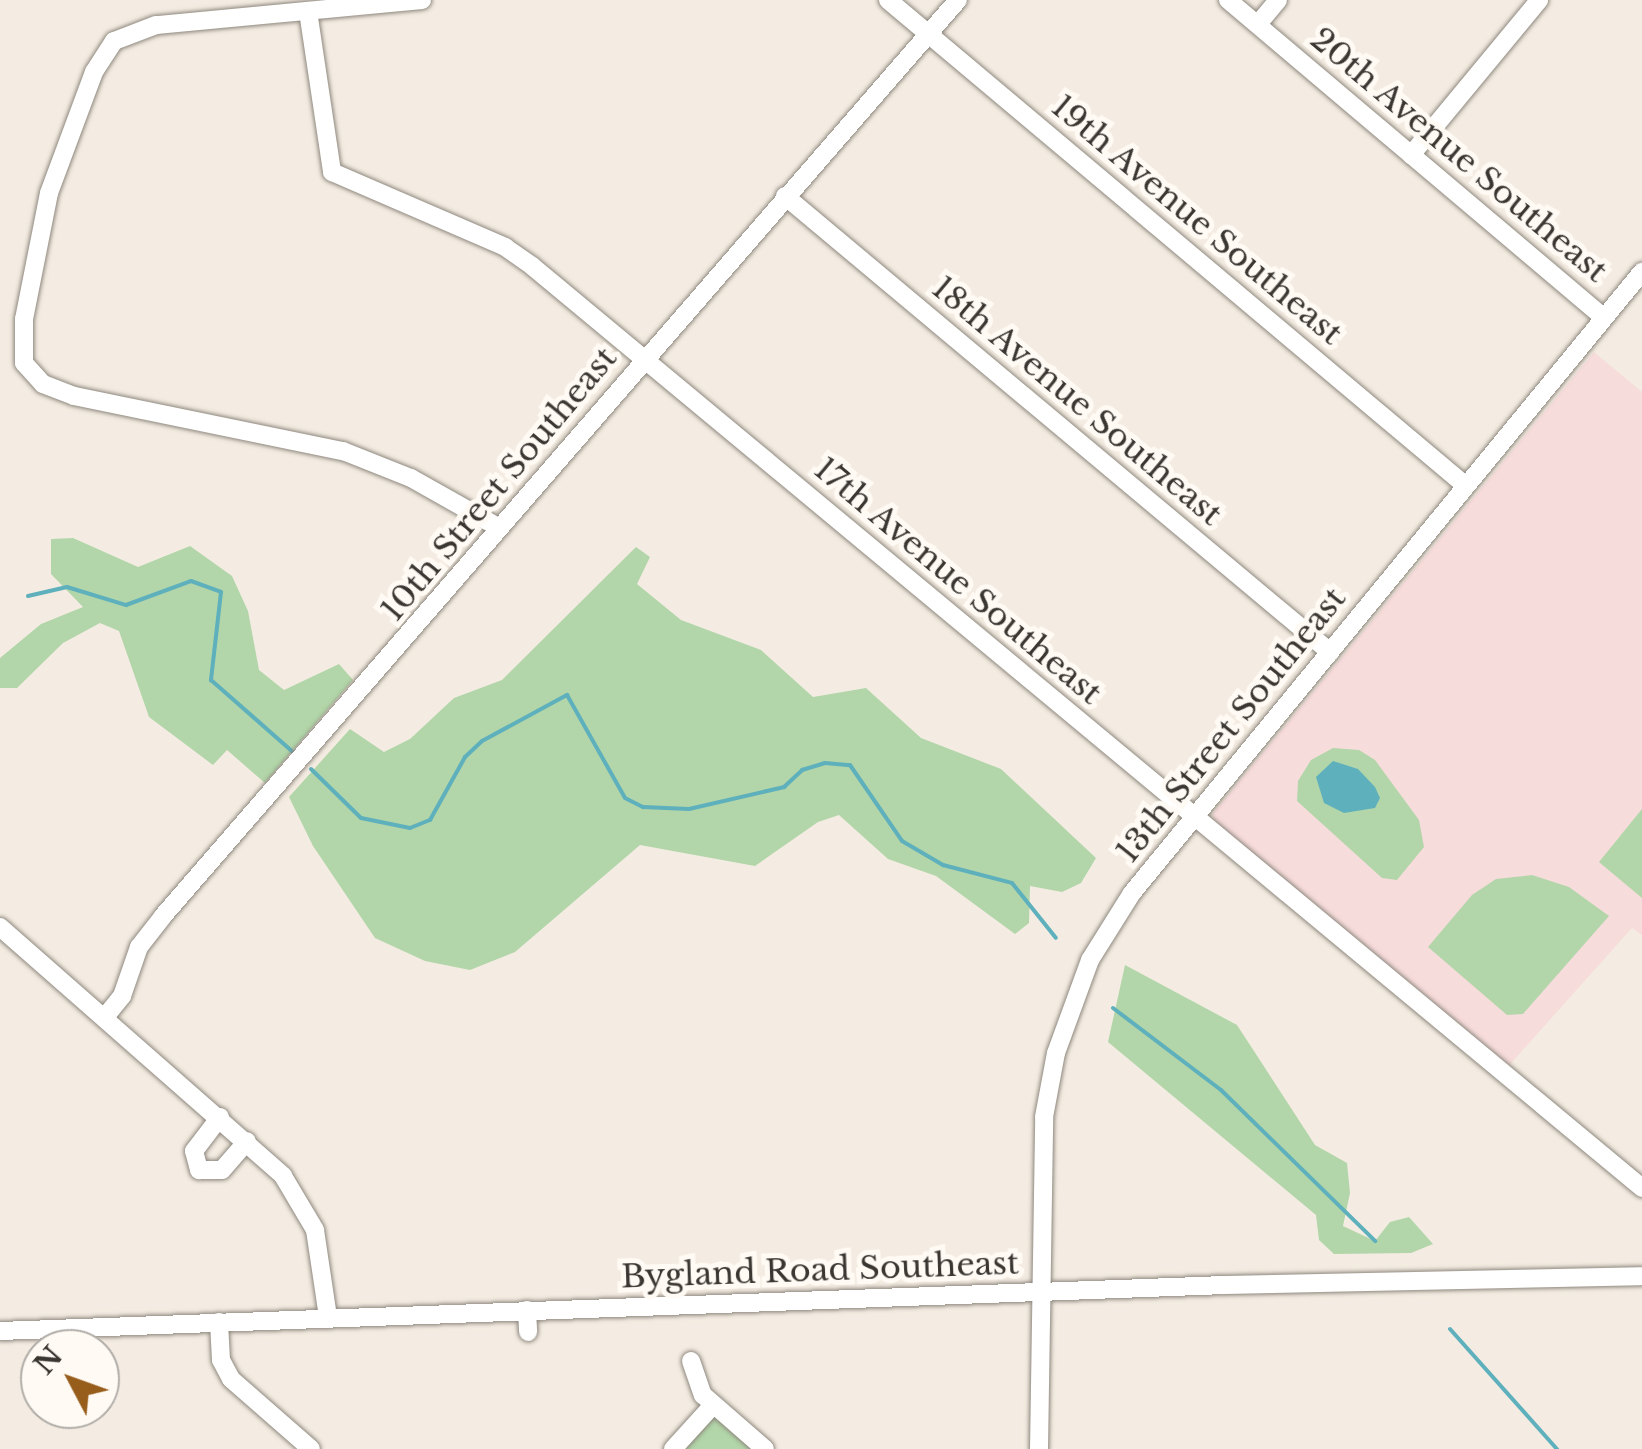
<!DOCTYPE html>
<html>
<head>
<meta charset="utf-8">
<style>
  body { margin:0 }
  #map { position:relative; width:1642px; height:1449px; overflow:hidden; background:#f4ece2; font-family:"Libre Baskerville",serif }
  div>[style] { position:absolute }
  .education>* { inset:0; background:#f7dcdc }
  .green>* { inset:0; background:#b2d6a9 }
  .water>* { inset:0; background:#5eb0bc }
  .stream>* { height:4px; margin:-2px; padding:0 2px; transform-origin:2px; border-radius:2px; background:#5eb0bc }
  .roads { filter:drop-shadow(0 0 2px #8e887e) drop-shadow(0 0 2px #8e887e) }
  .minor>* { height:18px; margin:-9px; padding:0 9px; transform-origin:9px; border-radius:9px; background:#fff }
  span { translate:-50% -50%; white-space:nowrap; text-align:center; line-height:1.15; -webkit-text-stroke:10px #fffaf4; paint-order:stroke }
  .street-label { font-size:32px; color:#3a3733 }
  .north { position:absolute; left:20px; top:1329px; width:100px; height:100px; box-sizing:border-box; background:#fffaf4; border:2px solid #b0aca7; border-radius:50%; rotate:311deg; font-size:28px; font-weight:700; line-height:40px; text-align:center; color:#3a3733 }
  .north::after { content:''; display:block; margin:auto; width:35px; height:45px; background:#975d1b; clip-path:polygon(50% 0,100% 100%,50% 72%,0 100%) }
</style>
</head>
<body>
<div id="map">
  <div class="education">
    <div style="clip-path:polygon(1594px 352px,1642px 392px,1642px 935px,1632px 928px,1505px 1070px,1212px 824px,1213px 813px)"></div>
  </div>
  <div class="green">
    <div style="clip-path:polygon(73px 538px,138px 567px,190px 546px,232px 576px,248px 611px,259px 670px,284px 690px,339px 664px,353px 680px,265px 783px,227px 750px,213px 765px,149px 717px,119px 631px,100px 623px,63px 643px,17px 688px,0 688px,0 658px,41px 624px,83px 607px,51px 574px,51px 539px)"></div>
    <div style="clip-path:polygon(636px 547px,650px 557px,637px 584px,681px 620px,761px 650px,813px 697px,866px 688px,921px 738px,1001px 769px,1096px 858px,1081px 883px,1062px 892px,1030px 886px,1029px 923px,1015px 934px,936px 876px,888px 859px,839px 815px,818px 822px,755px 866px,640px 845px,515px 952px,470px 970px,425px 961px,375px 938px,313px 846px,289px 797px,350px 729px,384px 752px,410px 739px,454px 698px,502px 680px)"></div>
    <div style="clip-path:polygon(1333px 748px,1359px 750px,1375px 760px,1419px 820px,1424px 847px,1397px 880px,1382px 878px,1297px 801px,1298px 781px,1311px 760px)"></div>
    <div style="clip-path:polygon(1642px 809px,1642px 898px,1599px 862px)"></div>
    <div style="clip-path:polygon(1532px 875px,1569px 887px,1609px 916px,1523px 1014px,1507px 1015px,1428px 947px,1472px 895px,1496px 879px)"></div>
    <div style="clip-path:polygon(1125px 965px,1237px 1025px,1315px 1145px,1347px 1163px,1350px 1193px,1343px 1226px,1375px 1241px,1390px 1222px,1409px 1217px,1433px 1244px,1411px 1253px,1334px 1254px,1319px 1240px,1316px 1215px,1108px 1042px)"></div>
    <div style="clip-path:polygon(714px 1414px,754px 1449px,683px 1449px)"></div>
  </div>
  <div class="water">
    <div style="clip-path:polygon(1333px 761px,1358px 769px,1375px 787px,1380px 798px,1375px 808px,1344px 813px,1324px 803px,1316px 777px)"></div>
  </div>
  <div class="stream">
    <div style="left:28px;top:596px;width:40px;rotate:-13deg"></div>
    <div style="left:67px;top:587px;width:62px;rotate:17deg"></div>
    <div style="left:126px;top:605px;width:69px;rotate:-20.3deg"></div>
    <div style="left:191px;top:581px;width:32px;rotate:20deg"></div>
    <div style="left:221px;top:592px;width:89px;rotate:96.5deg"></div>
    <div style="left:211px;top:680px;width:109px;rotate:41.3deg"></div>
    <div style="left:311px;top:769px;width:70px;rotate:44.4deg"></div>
    <div style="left:361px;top:818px;width:50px;rotate:11.5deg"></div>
    <div style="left:410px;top:828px;width:22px;rotate:-22deg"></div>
    <div style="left:430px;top:820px;width:72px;rotate:-60.9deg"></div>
    <div style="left:465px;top:757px;width:23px;rotate:-43deg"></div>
    <div style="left:482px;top:741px;width:97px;rotate:-28.4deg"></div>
    <div style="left:567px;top:695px;width:118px;rotate:60.6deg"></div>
    <div style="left:625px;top:798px;width:20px;rotate:27deg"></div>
    <div style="left:643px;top:807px;width:46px;rotate:2.5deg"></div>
    <div style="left:689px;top:809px;width:98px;rotate:-13deg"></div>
    <div style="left:784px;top:787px;width:25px;rotate:-43deg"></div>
    <div style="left:802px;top:770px;width:24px;rotate:-17deg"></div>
    <div style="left:825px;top:763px;width:25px;rotate:5deg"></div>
    <div style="left:850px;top:765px;width:92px;rotate:55.6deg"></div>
    <div style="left:902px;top:841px;width:48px;rotate:30.3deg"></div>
    <div style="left:943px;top:865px;width:71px;rotate:14.6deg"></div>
    <div style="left:1012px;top:883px;width:70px;rotate:51.3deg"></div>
    <div style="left:1113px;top:1008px;width:136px;rotate:37.2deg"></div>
    <div style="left:1221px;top:1090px;width:216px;rotate:44.4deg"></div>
    <div style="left:1450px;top:1329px;width:161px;rotate:48.3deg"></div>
  </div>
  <div class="roads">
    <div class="minor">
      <div style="left:422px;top:0;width:267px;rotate:174.6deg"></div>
      <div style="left:156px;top:25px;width:45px;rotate:159.1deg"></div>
      <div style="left:114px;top:41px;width:37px;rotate:123deg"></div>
      <div style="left:94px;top:72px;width:129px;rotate:110.4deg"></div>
      <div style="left:49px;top:193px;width:128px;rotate:101.2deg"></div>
      <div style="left:24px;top:319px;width:44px;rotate:90deg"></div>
      <div style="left:24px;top:363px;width:28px;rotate:48deg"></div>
      <div style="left:43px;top:384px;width:33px;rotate:21deg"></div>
      <div style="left:74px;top:396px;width:275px;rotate:11.6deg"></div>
      <div style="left:343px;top:451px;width:73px;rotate:21.7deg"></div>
      <div style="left:411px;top:478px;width:100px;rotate:29.4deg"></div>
      <div style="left:888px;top:0;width:755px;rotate:40.06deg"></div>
      <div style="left:1228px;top:0;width:492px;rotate:40.2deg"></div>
      <div style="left:308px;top:11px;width:163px;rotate:81.5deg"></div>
      <div style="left:332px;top:172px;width:189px;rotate:23.4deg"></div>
      <div style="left:505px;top:247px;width:33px;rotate:35deg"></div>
      <div style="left:532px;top:266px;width:1443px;rotate:39.71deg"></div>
      <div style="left:1258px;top:24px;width:31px;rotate:-50deg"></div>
      <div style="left:1411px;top:155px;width:201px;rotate:-50.4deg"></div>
      <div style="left:785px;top:196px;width:711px;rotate:39.92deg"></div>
      <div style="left:0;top:927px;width:377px;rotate:41.3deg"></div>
      <div style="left:283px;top:1176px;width:63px;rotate:59.3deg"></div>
      <div style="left:315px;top:1230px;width:88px;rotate:81.5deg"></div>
      <div style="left:105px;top:1017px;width:27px;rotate:-51deg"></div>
      <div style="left:122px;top:996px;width:52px;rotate:-70.9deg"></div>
      <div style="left:139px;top:947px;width:39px;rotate:-52deg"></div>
      <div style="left:163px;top:916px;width:1213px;rotate:-49.05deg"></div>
      <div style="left:220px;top:1117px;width:43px;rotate:127.4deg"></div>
      <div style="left:194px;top:1151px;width:20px;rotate:75deg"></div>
      <div style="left:199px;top:1170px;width:23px"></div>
      <div style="left:222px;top:1170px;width:38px;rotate:-49deg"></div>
      <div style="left:527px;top:1310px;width:22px;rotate:87deg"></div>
      <div style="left:219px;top:1322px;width:38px;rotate:87deg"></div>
      <div style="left:221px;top:1360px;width:21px;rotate:62deg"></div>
      <div style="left:231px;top:1379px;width:106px;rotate:41.2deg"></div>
      <div style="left:0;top:1331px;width:1224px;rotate:-2.15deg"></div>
      <div style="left:1223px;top:1285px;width:419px;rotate:-1.2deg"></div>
      <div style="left:691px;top:1361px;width:36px;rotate:71deg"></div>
      <div style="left:703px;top:1395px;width:82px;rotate:41.1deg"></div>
      <div style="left:673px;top:1449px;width:59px;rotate:-47.7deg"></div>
      <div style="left:1039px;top:1449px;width:332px;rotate:-89.1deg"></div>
      <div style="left:1044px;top:1117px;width:65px;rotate:-79.4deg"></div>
      <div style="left:1056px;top:1053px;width:99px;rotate:-69.9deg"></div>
      <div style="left:1090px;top:960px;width:79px;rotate:-57.9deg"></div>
      <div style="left:1132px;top:893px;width:804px;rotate:-50.61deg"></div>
    </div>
  </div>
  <div class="street-label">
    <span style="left:1459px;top:155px;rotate:40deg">20th Avenue Southeast</span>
    <span style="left:1197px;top:220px;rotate:40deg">19th Avenue Southeast</span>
    <span style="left:1077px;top:401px;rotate:40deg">18th Avenue Southeast</span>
    <span style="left:499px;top:484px;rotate:-50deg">10th Street Southeast</span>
    <span style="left:958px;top:581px;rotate:40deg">17th Avenue Southeast</span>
    <span style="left:1231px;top:725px;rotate:-51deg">13th Street Southeast</span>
    <span style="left:820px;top:1270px;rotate:-2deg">Bygland Road Southeast</span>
  </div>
  <div class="north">N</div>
</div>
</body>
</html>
